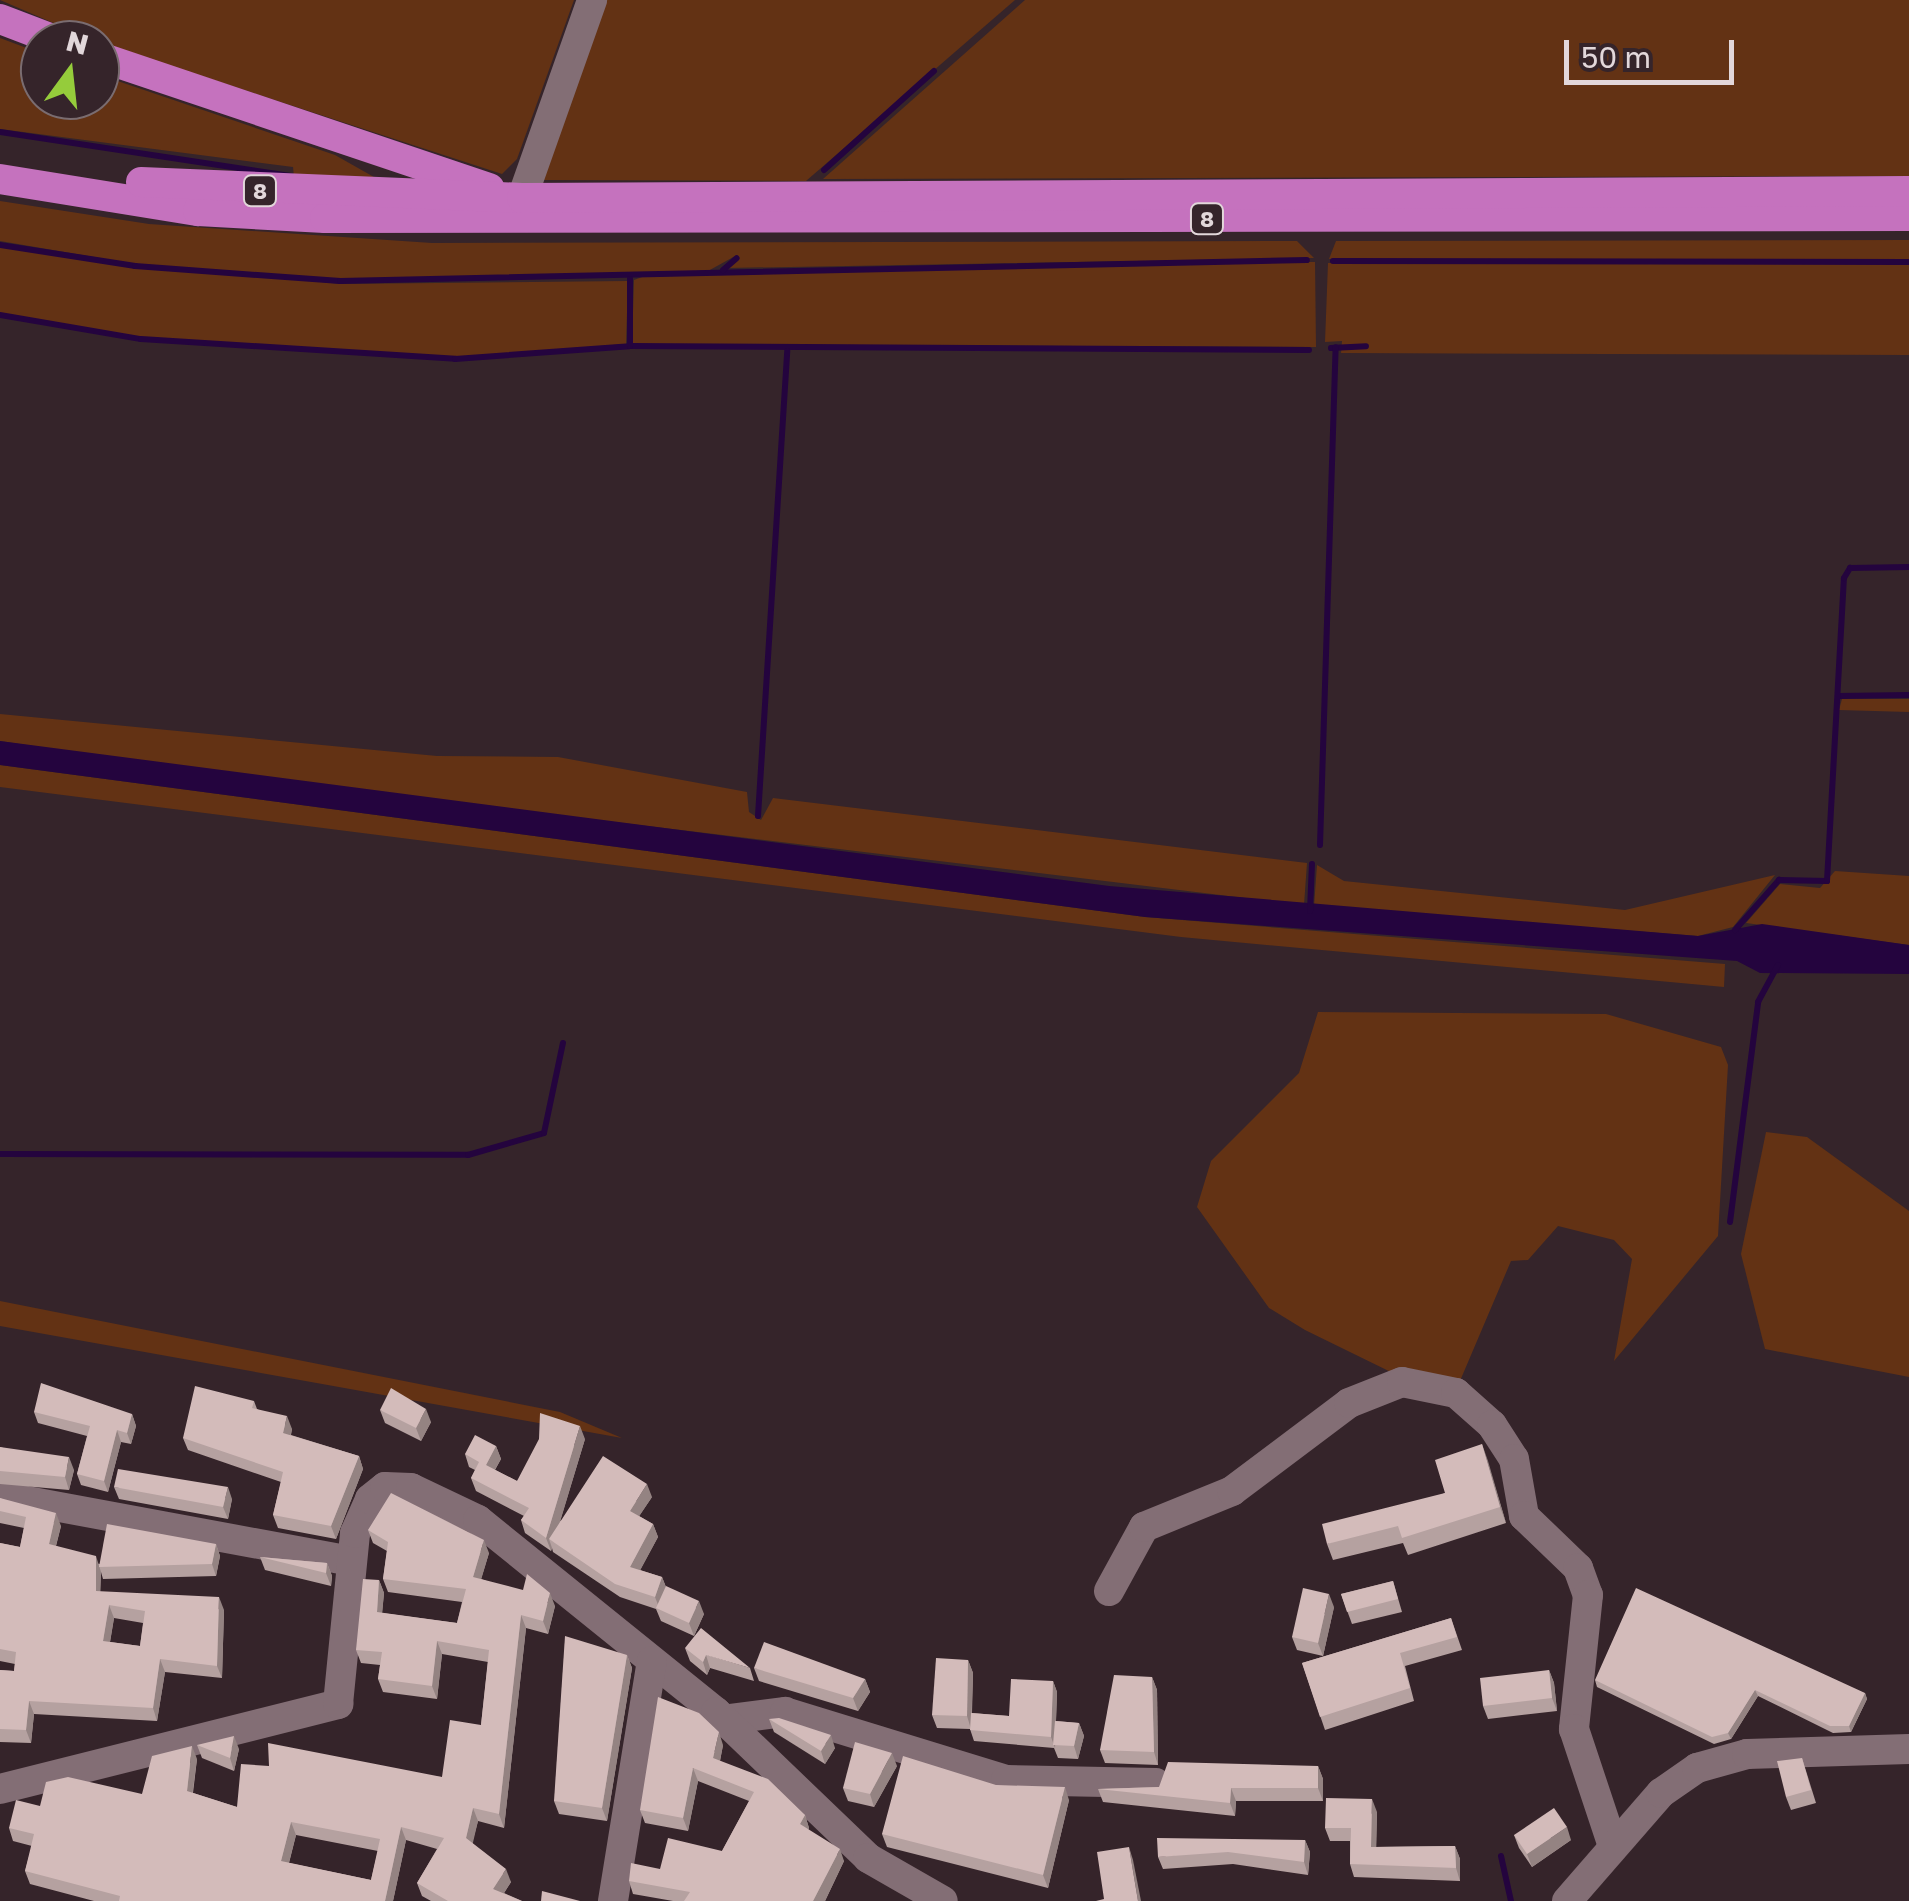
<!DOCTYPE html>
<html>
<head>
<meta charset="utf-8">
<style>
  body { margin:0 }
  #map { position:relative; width:1909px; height:1901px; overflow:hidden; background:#35242a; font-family:"Golos Text",sans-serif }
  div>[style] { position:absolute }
  .green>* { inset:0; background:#633214 }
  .water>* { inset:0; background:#24043e }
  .stream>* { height:6px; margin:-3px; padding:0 3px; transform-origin:3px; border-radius:3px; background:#24043e }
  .minor>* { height:30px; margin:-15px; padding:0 15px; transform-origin:15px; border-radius:15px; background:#836e75 }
  .highway>* { height:30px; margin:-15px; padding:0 15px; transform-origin:15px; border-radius:15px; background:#c572be }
  .wall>* { inset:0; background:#b5a1a0 }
  .shaded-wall>* { inset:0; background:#948382 }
  .building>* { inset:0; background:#d3bbba }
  span { translate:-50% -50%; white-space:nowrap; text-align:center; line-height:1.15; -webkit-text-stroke:10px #35242a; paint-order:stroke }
  .shield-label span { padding:2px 8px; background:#35242a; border:2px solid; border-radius:8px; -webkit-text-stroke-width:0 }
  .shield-label { font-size:22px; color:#e2d7da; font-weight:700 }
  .north { position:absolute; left:20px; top:20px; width:100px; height:100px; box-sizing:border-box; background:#35242a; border:2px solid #7a6c70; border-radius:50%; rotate:15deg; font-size:28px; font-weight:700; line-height:40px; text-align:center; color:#e2d7da }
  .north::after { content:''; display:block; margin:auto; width:35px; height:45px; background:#95cc3b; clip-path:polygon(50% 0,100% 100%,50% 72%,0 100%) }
  .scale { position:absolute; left:1564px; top:40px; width:170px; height:45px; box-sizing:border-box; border:5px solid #e2d7da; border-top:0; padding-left:12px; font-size:30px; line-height:35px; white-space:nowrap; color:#e2d7da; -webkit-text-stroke:8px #35242a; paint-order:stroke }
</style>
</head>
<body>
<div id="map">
  <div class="green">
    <div style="clip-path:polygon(0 0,574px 0,517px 159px,502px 174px,100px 43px)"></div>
    <div style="clip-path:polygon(599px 0,1015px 0,806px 181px,539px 180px)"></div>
    <div style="clip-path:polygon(1025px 0,1909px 0,1909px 176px,823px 179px)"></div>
    <div style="clip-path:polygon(0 38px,40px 53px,40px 100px,100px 100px,100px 75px,335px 155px,381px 181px,294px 177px,293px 167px,0 129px)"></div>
    <div style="clip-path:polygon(0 201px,149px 224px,432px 243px,1297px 241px,1314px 258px,727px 268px,737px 255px,708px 271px,631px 277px,340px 279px,135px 264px,0 241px)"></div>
    <div style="clip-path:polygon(1909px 240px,1909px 259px,1329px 259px,1336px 241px)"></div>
    <div style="clip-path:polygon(0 247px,340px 284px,628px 281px,626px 344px,454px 357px,141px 337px,0 313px)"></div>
    <div style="clip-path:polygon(1178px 261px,1315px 262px,1316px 347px,632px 344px,634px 280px,642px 277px)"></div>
    <div style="clip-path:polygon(1328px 263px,1909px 264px,1909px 355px,1341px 353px,1342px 341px,1325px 342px)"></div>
    <div style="clip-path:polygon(1842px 699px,1909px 699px,1909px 712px,1839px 710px)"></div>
    <div style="clip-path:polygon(0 714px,437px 756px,558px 757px,747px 792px,749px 812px,761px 820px,773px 798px,1307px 863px,1304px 905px,240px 777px,0 741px)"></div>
    <div style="clip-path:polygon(0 765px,1145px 917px,1725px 964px,1724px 987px,1181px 937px,0 787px)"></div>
    <div style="clip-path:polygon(1317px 865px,1344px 881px,1625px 910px,1775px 875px,1733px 927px,1698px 936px,1314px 906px)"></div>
    <div style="clip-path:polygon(1835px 871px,1909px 876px,1909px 945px,1746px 923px,1780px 884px,1820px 888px)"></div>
    <div style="clip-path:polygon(1318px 1012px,1606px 1014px,1721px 1047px,1728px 1065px,1718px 1236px,1614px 1361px,1632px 1259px,1614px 1240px,1558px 1226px,1528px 1260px,1511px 1261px,1457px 1388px,1401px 1377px,1305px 1330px,1269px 1308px,1197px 1207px,1211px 1161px,1299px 1073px)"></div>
    <div style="clip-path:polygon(1766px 1132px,1807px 1137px,1909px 1211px,1909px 1377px,1765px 1349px,1741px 1254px)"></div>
    <div style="clip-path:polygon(0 1301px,560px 1412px,622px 1438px,0 1326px)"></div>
  </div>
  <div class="water">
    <div style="clip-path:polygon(0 741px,1109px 886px,1698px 936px,1762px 924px,1909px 945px,1909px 974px,1760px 973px,1737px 961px,1145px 917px,0 765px)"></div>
  </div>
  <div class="stream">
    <div style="left:0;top:132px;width:294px;rotate:8.6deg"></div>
    <div style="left:824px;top:170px;width:148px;rotate:-42deg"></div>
    <div style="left:0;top:245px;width:137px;rotate:8.8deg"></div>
    <div style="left:135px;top:266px;width:206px;rotate:4.2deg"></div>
    <div style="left:340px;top:281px;width:967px;rotate:-1.24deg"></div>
    <div style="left:1333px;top:261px;width:576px;rotate:0.1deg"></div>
    <div style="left:723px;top:270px;width:18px;rotate:-41deg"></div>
    <div style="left:0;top:315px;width:143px;rotate:9.7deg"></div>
    <div style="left:141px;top:339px;width:315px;rotate:3.6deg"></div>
    <div style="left:455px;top:359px;width:175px;rotate:-4.2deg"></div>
    <div style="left:630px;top:346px;width:679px;rotate:0.34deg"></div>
    <div style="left:630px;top:346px;width:67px;rotate:-90deg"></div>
    <div style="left:1331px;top:348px;width:35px;rotate:-3deg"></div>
    <div style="left:1839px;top:696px;width:70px;rotate:-0.8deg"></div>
    <div style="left:758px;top:816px;width:466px;rotate:-86.4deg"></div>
    <div style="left:1320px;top:845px;width:498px;rotate:-88.2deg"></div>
    <div style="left:1310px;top:911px;width:47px;rotate:-87.6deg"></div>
    <div style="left:1735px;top:930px;width:67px;rotate:-48.7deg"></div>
    <div style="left:1779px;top:880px;width:48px;rotate:1.2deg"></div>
    <div style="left:1827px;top:881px;width:303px;rotate:-86.8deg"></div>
    <div style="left:1844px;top:578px;width:12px;rotate:-59deg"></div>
    <div style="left:1850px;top:568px;width:59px;rotate:-1deg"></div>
    <div style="left:0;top:1154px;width:468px;rotate:0.1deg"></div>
    <div style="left:468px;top:1155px;width:79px;rotate:-16.1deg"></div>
    <div style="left:544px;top:1133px;width:92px;rotate:-78.1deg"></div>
    <div style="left:1730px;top:1222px;width:222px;rotate:-82.7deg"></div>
    <div style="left:1758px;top:1002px;width:42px;rotate:-61.6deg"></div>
    <div style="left:1501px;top:1856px;width:46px;rotate:77.5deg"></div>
  </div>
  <div class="minor">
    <div style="left:522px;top:198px;width:210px;rotate:-70.5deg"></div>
    <div style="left:0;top:1496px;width:353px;rotate:10.5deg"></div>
    <div style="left:1109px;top:1591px;width:73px;rotate:-61.3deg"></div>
    <div style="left:1144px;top:1527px;width:95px;rotate:-22.2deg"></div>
    <div style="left:1232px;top:1491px;width:146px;rotate:-36.9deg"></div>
    <div style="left:1349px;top:1403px;width:57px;rotate:-21.6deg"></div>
    <div style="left:1402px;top:1382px;width:55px;rotate:11.5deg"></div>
    <div style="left:1456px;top:1393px;width:48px;rotate:41.6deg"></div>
    <div style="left:1492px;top:1425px;width:40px;rotate:57.1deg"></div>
    <div style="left:1514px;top:1459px;width:58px;rotate:80deg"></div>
    <div style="left:1524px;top:1516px;width:75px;rotate:43.9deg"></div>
    <div style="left:1578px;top:1568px;width:29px;rotate:70deg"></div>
    <div style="left:1588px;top:1595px;width:135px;rotate:96deg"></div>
    <div style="left:1574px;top:1729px;width:123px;rotate:71.6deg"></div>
    <div style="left:723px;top:1720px;width:63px;rotate:-7.4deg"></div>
    <div style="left:785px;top:1712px;width:231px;rotate:17.1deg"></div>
    <div style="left:1006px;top:1780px;width:150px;rotate:1.1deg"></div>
    <div style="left:0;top:1789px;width:349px;rotate:-14.1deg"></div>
    <div style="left:338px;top:1704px;width:172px;rotate:-84.3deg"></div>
    <div style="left:355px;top:1533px;width:37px;rotate:-66deg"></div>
    <div style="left:370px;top:1499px;width:19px;rotate:-39deg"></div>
    <div style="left:385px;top:1487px;width:26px;rotate:2deg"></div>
    <div style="left:411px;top:1488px;width:74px;rotate:25.5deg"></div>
    <div style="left:478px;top:1520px;width:306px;rotate:38.9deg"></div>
    <div style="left:716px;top:1712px;width:211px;rotate:43.8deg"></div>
    <div style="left:868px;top:1858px;width:86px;rotate:29.8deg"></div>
    <div style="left:613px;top:1901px;width:243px;rotate:-80.8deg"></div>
    <div style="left:1567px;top:1901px;width:143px;rotate:-49deg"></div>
    <div style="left:1661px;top:1793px;width:44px;rotate:-34.8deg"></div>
    <div style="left:1697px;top:1768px;width:52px;rotate:-15.6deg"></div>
    <div style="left:1747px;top:1754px;width:162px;rotate:-1.8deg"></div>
  </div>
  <div class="highway">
    <div style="left:0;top:19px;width:59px;rotate:20.9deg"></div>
    <div style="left:100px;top:57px;width:411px;rotate:18.6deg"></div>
    <div style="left:0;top:179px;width:201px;rotate:9.2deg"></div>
    <div style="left:198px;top:211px;width:127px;rotate:3.2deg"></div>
    <div style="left:325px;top:218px;width:1584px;rotate:-0.07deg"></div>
    <div style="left:141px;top:182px;width:381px;rotate:2.4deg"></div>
    <div style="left:522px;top:198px;width:1387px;rotate:-0.29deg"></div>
  </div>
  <div class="wall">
    <div style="clip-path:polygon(254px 1401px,257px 1409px,292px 1429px,291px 1435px,359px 1456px,363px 1469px,336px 1539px,278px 1528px,273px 1515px,281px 1482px,188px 1450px,183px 1438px)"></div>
    <div style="clip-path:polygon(380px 1410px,431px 1422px,421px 1441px,385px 1423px)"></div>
    <div style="clip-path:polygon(34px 1412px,132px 1414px,136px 1426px,131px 1444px,121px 1442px,108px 1492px,81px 1485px,77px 1474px,87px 1436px,38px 1423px)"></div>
    <div style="clip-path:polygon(585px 1439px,560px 1521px,652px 1497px,639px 1516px,653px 1524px,658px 1537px,640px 1570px,662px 1577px,666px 1587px,704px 1614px,694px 1636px,661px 1621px,656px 1609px,620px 1597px,553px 1552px,552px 1548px,551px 1551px,525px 1533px,521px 1520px,524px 1516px,476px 1491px,471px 1478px,475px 1470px,469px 1467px,465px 1454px,496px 1446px,501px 1459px,495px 1470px,517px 1481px)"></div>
    <div style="clip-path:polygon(1482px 1444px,1506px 1523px,1408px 1555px,1403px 1543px,1333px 1560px,1327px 1544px,1445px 1493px)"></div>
    <div style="clip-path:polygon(0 1447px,74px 1470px,69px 1490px,0 1484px)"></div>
    <div style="clip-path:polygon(114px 1487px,232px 1499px,228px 1519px,119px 1499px)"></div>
    <div style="clip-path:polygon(evenodd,0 1498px,61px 1526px,56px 1546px,99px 1564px,216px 1544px,220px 1556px,216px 1576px,103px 1579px,101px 1572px,100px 1592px,224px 1610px,222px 1678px,165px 1672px,157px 1721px,34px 1714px,31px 1743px,0 1742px,0 1670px,14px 1671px,15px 1664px,0 1661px,0 1543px,20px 1547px,24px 1528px,0 1523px,0 1498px,114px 1618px,143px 1623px,140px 1646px,110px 1642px,114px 1618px)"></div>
    <div style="clip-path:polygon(evenodd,368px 1530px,489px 1553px,481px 1579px,555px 1606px,548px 1634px,526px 1628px,504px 1828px,478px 1821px,472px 1843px,511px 1882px,504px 1893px,522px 1901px,431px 1901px,422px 1896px,417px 1883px,437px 1849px,406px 1840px,393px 1901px,94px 1901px,30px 1884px,25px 1871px,32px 1846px,13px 1841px,9px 1828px,40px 1806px,142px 1794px,197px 1759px,193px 1793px,237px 1807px,269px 1766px,442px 1777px,481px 1725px,488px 1662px,442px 1654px,437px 1699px,383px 1692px,378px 1679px,380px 1665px,361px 1663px,356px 1650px,379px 1580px,384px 1593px,382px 1613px,457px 1623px,462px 1602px,388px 1592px,383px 1579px,387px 1551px,373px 1543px,368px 1530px,296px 1835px,378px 1851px,371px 1880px,289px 1863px,296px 1835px)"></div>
    <div style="clip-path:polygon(260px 1557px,327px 1563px,332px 1576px,331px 1586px,265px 1570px)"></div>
    <div style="clip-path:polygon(1393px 1581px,1402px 1612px,1352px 1624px,1341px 1594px)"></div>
    <div style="clip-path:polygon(1334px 1607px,1323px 1656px,1297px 1650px,1292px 1637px)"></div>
    <div style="clip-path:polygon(1451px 1618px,1462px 1650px,1405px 1666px,1414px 1701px,1325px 1730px,1302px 1663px)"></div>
    <div style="clip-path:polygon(685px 1648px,750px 1668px,754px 1681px,710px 1668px,707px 1675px,690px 1661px)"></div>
    <div style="clip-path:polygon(627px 1655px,632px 1668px,607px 1821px,559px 1814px,554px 1801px)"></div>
    <div style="clip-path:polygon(968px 1660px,973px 1673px,972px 1713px,1009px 1716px,1053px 1681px,1057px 1692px,1056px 1721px,1079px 1723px,1084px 1736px,1078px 1759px,1058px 1758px,1054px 1748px,974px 1741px,970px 1729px,937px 1728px,932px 1715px)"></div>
    <div style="clip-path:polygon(754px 1668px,865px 1679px,870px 1692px,858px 1711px,759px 1681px)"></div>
    <div style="clip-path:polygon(1549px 1670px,1554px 1683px,1557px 1711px,1488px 1719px,1483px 1706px)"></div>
    <div style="clip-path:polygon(1152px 1677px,1157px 1690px,1158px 1765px,1105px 1763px,1100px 1750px)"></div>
    <div style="clip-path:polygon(1595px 1680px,1865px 1693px,1867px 1699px,1851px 1732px,1833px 1733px,1758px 1696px,1731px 1739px,1714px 1744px,1597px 1687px)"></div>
    <div style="clip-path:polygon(769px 1719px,835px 1748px,825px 1764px,774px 1732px)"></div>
    <div style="clip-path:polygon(197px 1745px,239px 1749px,234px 1771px,202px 1758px)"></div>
    <div style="clip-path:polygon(723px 1745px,720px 1761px,805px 1815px,809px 1828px,808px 1830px,844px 1861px,825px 1901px,673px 1901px,633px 1894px,629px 1881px,660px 1869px,722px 1851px,749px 1801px,698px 1781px,688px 1831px,645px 1823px,640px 1810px)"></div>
    <div style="clip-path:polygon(1802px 1758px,1816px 1803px,1791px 1810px,1786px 1797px)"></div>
    <div style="clip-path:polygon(897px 1766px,874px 1807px,848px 1801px,843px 1788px)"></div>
    <div style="clip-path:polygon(1318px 1766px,1323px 1779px,1323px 1801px,1236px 1801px,1235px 1816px,1103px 1802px,1098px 1789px,1159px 1787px)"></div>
    <div style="clip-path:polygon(996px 1785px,1069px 1800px,1048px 1888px,887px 1847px,882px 1834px)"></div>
    <div style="clip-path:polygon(1377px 1812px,1376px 1847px,1455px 1846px,1460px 1859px,1460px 1881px,1354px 1877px,1350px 1864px,1350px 1841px,1330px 1841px,1325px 1828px)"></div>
    <div style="clip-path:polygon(1514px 1835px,1571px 1840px,1532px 1867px,1519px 1848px)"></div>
    <div style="clip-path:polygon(1305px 1840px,1310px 1852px,1308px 1875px,1233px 1864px,1163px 1869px,1158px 1857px)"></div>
  </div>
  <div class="shaded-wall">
    <div style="clip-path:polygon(426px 1409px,431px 1422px,421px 1441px,416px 1428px)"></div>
    <div style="clip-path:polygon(132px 1414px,136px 1426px,131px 1444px,127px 1433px)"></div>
    <div style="clip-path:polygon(287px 1416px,292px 1429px,288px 1446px,283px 1433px)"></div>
    <div style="clip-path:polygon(580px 1426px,585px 1439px,554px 1542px,549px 1539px,552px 1548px,551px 1551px,546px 1538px)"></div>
    <div style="clip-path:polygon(117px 1430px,121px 1442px,108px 1492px,104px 1481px)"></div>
    <div style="clip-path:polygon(1482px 1444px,1488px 1461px,1506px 1523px,1500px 1507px)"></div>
    <div style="clip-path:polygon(496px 1446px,501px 1459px,490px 1478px,486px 1465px)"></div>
    <div style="clip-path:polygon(359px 1456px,363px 1469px,336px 1539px,331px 1526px)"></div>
    <div style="clip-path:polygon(69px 1457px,74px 1470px,69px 1490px,65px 1477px)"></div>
    <div style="clip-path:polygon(647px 1484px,652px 1497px,634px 1524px,630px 1511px)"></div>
    <div style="clip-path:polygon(228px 1487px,232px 1499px,228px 1519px,223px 1507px)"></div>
    <div style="clip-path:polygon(56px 1513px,61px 1526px,53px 1557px,49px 1544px)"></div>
    <div style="clip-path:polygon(653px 1524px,658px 1537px,635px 1580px,630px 1567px)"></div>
    <div style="clip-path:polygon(484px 1540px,489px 1553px,478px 1590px,473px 1577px)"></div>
    <div style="clip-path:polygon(216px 1544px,220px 1556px,216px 1576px,212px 1564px)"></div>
    <div style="clip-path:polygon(96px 1556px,101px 1572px,100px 1604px,96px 1591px)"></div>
    <div style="clip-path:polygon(327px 1563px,332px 1576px,331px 1586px,326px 1573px)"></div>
    <div style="clip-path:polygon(662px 1577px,667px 1590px,660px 1610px,655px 1597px)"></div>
    <div style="clip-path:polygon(379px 1580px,384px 1593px,381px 1626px,377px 1612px)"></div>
    <div style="clip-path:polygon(550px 1593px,555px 1606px,548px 1634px,543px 1621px)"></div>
    <div style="clip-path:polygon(1329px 1594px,1334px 1607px,1323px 1656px,1318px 1643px)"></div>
    <div style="clip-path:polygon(219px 1597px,224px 1610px,222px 1678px,217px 1666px)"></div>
    <div style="clip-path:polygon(699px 1601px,704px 1614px,694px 1636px,689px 1623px)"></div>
    <div style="clip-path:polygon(109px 1605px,114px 1618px,108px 1654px,103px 1641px)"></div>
    <div style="clip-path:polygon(521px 1615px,526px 1628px,504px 1828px,499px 1814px)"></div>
    <div style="clip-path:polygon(437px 1641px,442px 1654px,437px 1699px,432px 1686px)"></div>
    <div style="clip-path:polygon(627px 1655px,632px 1668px,607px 1821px,602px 1808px)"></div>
    <div style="clip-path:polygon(706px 1655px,710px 1668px,707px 1675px,703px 1662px)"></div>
    <div style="clip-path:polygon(160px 1659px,165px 1672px,157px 1721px,153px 1708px)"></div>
    <div style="clip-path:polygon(968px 1660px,973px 1673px,971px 1729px,967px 1716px)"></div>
    <div style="clip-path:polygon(1549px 1670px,1554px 1683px,1557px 1711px,1552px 1698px)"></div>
    <div style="clip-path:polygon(1152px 1677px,1157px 1690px,1158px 1765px,1154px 1752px)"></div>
    <div style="clip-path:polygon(865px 1679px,870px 1692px,858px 1711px,853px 1698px)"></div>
    <div style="clip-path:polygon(1053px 1681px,1057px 1692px,1055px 1748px,1051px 1737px)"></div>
    <div style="clip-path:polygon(1755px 1690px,1758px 1696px,1731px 1739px,1728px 1733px)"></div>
    <div style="clip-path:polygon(1865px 1693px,1867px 1699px,1851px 1732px,1849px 1726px)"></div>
    <div style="clip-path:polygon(29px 1701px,34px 1714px,31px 1743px,26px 1730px)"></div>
    <div style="clip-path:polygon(1079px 1723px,1084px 1736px,1078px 1759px,1074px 1746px)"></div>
    <div style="clip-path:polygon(719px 1732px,723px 1745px,718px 1771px,713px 1758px)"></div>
    <div style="clip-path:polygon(831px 1735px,835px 1748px,825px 1764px,821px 1751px)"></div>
    <div style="clip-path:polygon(234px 1736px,239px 1749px,234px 1771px,230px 1758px)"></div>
    <div style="clip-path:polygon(192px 1746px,197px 1759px,191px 1804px,187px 1791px)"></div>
    <div style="clip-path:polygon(892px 1753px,897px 1766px,874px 1807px,870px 1794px)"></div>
    <div style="clip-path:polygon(1318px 1766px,1323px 1779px,1323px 1801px,1318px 1788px)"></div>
    <div style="clip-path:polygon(693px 1768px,698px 1781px,688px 1831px,683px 1818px)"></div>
    <div style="clip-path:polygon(1065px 1787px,1069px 1800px,1048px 1888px,1043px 1875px)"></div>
    <div style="clip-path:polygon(1231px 1788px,1236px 1801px,1235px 1816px,1230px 1803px)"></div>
    <div style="clip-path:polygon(1372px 1799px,1377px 1812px,1376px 1860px,1371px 1847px)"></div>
    <div style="clip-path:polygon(473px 1808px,478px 1821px,471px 1851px,466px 1838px)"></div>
    <div style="clip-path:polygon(805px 1815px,809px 1828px,804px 1837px,800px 1824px)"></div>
    <div style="clip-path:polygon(291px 1822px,296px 1835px,286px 1874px,281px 1861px)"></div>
    <div style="clip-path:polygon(401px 1827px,406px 1840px,393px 1901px,385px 1901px)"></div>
    <div style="clip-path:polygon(1567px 1827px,1571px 1840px,1532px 1867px,1527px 1854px)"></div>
    <div style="clip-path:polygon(1305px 1840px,1310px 1852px,1308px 1875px,1304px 1862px)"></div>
    <div style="clip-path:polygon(1455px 1846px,1460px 1859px,1460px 1881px,1456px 1868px)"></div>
    <div style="clip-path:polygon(1129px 1847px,1133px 1860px,1141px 1901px,1138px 1901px)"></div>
    <div style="clip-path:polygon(840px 1849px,844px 1861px,825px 1901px,813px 1901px)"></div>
    <div style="clip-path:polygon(506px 1869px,511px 1882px,499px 1901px,493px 1889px)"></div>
  </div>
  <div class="building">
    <div style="clip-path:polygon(41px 1383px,132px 1414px,127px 1433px,117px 1430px,104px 1481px,77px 1474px,90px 1426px,34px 1412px)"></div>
    <div style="clip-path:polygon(195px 1386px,254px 1401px,252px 1408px,287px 1416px,283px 1433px,359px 1456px,331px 1526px,273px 1515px,283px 1472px,183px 1438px)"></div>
    <div style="clip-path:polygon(391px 1388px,426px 1409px,416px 1428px,380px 1410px)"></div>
    <div style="clip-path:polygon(540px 1413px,580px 1426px,546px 1538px,521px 1520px,529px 1508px,471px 1478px,479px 1462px,465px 1454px,475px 1435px,496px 1446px,486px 1465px,517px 1481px,539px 1439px)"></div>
    <div style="clip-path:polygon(1482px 1444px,1500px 1507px,1402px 1538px,1398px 1526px,1327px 1544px,1322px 1524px,1445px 1493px,1435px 1460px)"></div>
    <div style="clip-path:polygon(0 1447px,69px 1457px,65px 1477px,0 1471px)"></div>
    <div style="clip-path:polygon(603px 1456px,647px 1484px,630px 1511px,653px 1524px,630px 1567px,662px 1577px,655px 1597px,615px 1584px,549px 1539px)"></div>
    <div style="clip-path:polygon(118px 1469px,228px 1487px,223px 1507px,114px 1487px)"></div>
    <div style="clip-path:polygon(evenodd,391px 1493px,484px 1540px,473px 1577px,523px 1590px,527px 1574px,550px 1593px,543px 1621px,521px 1615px,499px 1814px,473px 1808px,466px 1838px,506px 1869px,493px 1889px,522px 1901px,448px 1901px,417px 1883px,444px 1838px,401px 1827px,385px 1901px,119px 1901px,120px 1896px,25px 1871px,34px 1834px,9px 1828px,16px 1800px,40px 1806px,46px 1782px,68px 1777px,142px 1794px,152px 1756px,192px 1746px,187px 1791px,237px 1807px,241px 1764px,269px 1766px,268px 1743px,442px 1777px,450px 1720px,481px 1725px,489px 1650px,437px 1641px,432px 1686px,378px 1679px,382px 1652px,356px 1650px,363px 1579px,379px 1580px,377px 1612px,457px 1623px,466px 1589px,383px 1579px,388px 1542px,368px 1530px,391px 1493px,291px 1822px,380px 1839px,371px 1880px,281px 1861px,291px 1822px)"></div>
    <div style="clip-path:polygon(evenodd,0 1498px,56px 1513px,49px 1544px,96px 1556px,96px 1591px,219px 1597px,217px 1666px,160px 1659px,153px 1708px,29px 1701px,26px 1730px,0 1729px,0 1670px,14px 1671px,16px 1652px,0 1649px,0 1543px,20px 1547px,26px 1517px,0 1511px,0 1498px,109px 1605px,145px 1611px,140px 1646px,103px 1641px,109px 1605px)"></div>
    <div style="clip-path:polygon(107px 1524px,216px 1544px,212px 1564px,99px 1567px)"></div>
    <div style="clip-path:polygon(260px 1557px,327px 1563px,326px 1573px)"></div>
    <div style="clip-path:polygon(1393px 1581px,1398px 1599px,1347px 1612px,1341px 1594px)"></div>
    <div style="clip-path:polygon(666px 1586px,699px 1601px,689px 1623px,656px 1608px)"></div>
    <div style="clip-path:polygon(1303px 1588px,1329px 1594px,1318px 1643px,1292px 1637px)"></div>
    <div style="clip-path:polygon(1636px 1588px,1865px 1693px,1849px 1726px,1830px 1726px,1755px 1690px,1728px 1733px,1712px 1737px,1595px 1680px)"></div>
    <div style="clip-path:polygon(1451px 1618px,1457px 1637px,1400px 1653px,1410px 1688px,1320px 1717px,1302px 1663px)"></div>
    <div style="clip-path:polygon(701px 1628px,750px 1668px,706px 1655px,703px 1662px,685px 1648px)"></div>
    <div style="clip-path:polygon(565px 1636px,627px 1655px,602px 1808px,554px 1801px)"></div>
    <div style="clip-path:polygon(764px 1642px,865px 1679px,853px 1698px,754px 1668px)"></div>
    <div style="clip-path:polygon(936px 1658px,968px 1660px,967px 1716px,932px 1715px)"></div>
    <div style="clip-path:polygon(1549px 1670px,1552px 1698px,1483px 1706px,1480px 1678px)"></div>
    <div style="clip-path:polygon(1114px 1675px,1152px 1677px,1154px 1752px,1100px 1750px)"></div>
    <div style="clip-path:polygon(1011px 1679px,1053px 1681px,1051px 1737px,970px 1730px,971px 1713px,1009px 1716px)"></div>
    <div style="clip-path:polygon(658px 1697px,699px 1713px,719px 1732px,713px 1758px,768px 1779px,805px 1815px,800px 1824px,840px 1849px,813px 1901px,684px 1901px,690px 1892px,629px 1881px,631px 1863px,660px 1869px,668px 1838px,722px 1851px,754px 1792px,693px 1768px,683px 1818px,640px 1810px)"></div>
    <div style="clip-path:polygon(779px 1718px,831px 1735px,821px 1751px,769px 1719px)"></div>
    <div style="clip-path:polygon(1055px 1721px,1079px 1723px,1074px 1746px,1053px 1745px)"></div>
    <div style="clip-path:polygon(234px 1736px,230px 1758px,197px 1745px)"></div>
    <div style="clip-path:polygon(855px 1742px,892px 1753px,870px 1794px,843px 1788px)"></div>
    <div style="clip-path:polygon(903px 1756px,996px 1785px,1065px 1787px,1043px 1875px,882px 1834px)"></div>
    <div style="clip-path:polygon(1802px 1758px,1811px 1790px,1786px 1797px,1777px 1761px)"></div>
    <div style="clip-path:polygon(1168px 1762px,1318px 1766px,1318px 1788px,1231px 1788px,1230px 1803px,1098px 1789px,1159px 1787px)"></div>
    <div style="clip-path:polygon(1326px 1798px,1372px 1799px,1371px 1847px,1455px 1846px,1456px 1868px,1350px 1864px,1351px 1828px,1325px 1828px)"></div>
    <div style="clip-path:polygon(1554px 1808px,1567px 1827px,1527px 1854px,1514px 1835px)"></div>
    <div style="clip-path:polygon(1157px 1838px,1305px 1840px,1304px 1862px,1228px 1852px,1158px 1857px)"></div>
    <div style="clip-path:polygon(1129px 1847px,1138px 1901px,1096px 1901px,1104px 1899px,1097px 1852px)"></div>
    <div style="clip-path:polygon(542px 1891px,580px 1901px,541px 1901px)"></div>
  </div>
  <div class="shield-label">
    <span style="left:260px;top:191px">8</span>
    <span style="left:1207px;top:219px">8</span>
  </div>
  <div class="north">N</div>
  <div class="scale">50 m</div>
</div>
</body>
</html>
